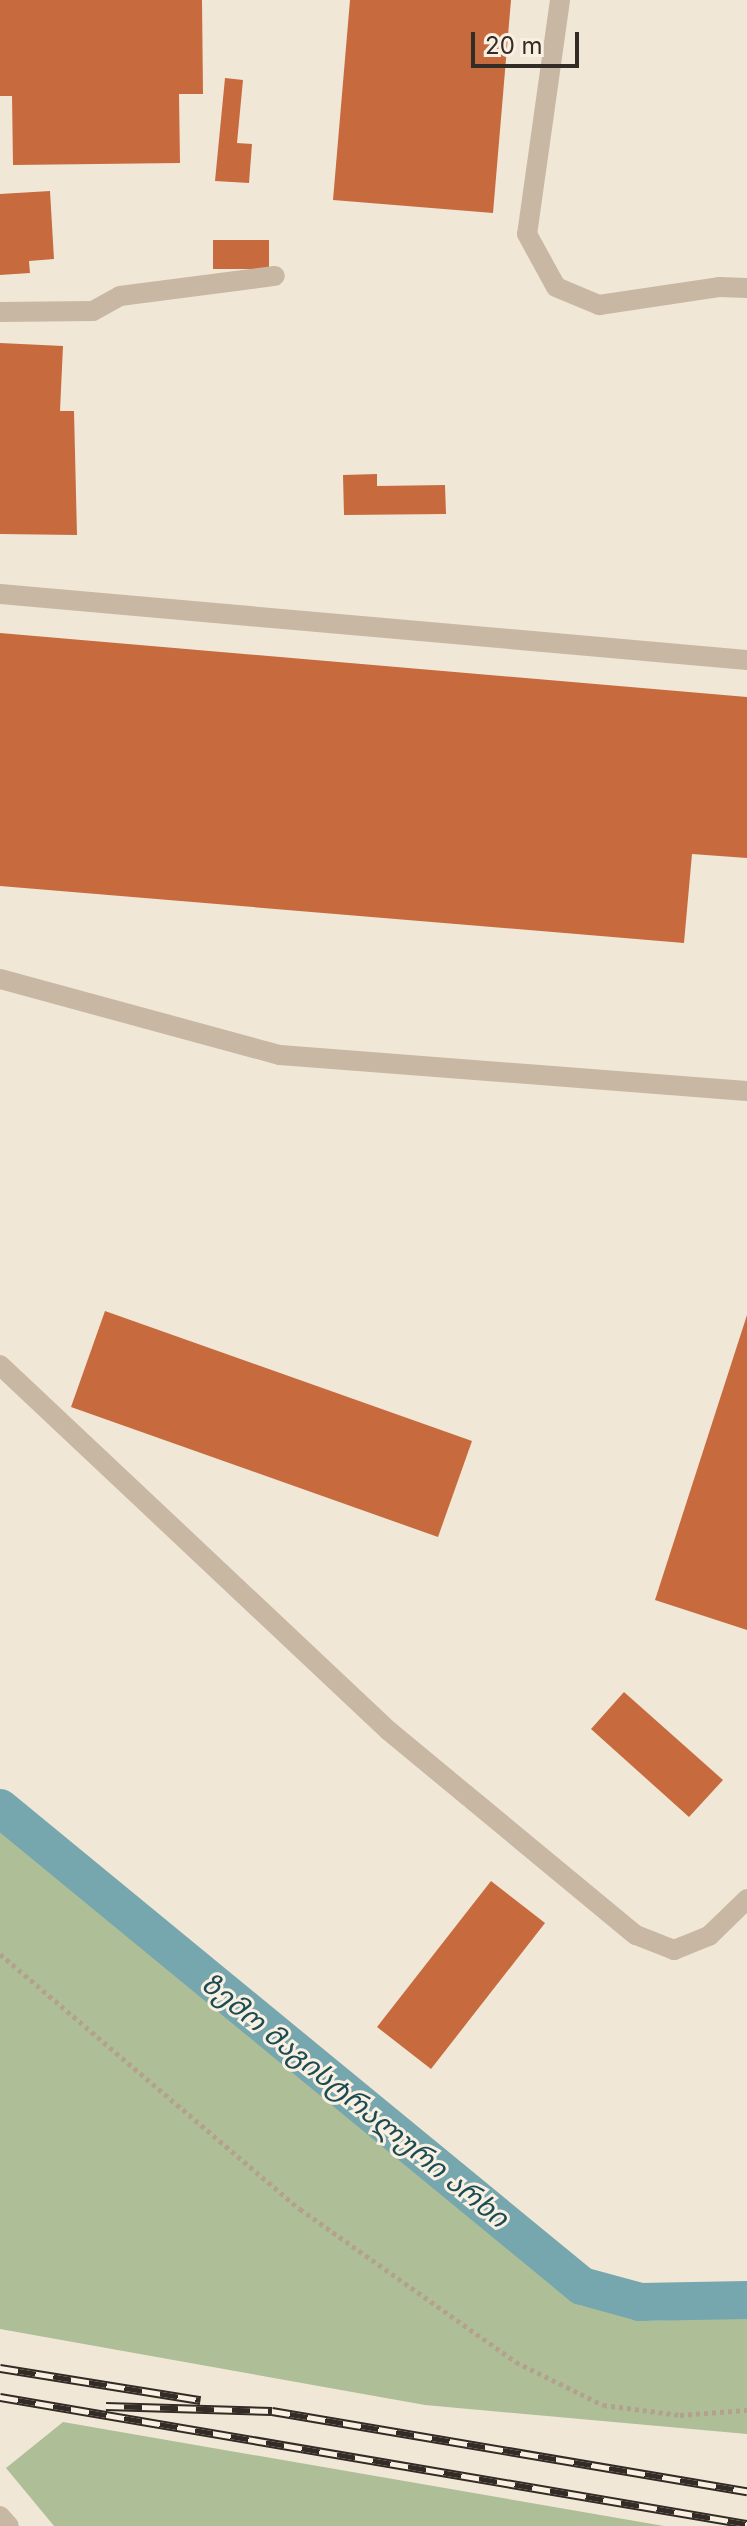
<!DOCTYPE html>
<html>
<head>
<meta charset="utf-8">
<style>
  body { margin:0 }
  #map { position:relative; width:747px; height:2526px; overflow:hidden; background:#f1e7d6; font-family:Inter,"Noto Sans Georgian",sans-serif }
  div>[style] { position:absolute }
  .green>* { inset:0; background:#aebf97 }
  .canal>* { height:38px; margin:-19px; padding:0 19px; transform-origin:19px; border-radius:19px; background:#76a6ae }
  .building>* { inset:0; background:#c76b3e }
  .path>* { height:5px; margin-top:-2.5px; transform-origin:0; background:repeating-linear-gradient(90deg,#b4a18d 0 4px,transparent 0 8px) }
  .minor>* { height:20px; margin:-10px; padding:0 10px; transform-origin:10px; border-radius:10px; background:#c8b7a3 }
  .rail>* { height:9px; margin-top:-4.5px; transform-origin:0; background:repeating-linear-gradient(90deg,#f9f0e2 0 18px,#332b25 0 36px); box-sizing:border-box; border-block:2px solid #332b25 }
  span { translate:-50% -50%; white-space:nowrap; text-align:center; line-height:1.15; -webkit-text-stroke:6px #f9f0e2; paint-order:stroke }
  .water-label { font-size:28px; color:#1b4c54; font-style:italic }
  .scale { position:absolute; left:471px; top:32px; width:108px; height:36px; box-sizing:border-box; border:4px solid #332b25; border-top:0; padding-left:10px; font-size:24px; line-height:28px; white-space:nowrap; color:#332b25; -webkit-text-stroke:6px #f9f0e2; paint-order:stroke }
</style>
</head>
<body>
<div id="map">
  <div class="green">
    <div style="clip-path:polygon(0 1827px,576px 2304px,650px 2321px,747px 2316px,747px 2434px,425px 2405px,0 2329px)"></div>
    <div style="clip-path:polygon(63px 2422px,664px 2526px,54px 2526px,6px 2468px)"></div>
  </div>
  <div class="canal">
    <div style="left:0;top:1808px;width:753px;rotate:39.4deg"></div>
    <div style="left:582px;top:2286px;width:60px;rotate:15.4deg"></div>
    <div style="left:640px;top:2302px;width:107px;rotate:-1.1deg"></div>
  </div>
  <div class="building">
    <div style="clip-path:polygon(0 0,202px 0,203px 94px,179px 94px,180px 163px,13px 165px,12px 96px,0 96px)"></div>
    <div style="clip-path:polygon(350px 0,511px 0,493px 213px,333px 200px)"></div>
    <div style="clip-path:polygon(225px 78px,243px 80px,237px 143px,252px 144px,249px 183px,215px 181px)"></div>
    <div style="clip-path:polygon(50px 191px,54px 259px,29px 261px,30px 273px,0 275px,0 194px)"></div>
    <div style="clip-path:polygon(213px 240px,269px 240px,269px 269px,213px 269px)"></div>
    <div style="clip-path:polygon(0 343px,63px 346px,60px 411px,74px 411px,77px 535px,0 534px)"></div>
    <div style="clip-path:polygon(377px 474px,377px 486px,445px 485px,446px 514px,344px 515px,343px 475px)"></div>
    <div style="clip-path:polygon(0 633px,747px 697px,747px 858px,692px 854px,684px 943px,0 886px)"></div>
    <div style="clip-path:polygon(105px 1311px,472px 1441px,438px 1537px,71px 1407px)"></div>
    <div style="clip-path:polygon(747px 1315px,747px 1630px,655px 1600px)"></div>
    <div style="clip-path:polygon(624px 1692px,723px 1780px,689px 1817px,591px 1729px)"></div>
    <div style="clip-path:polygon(491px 1881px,545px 1923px,431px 2069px,377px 2027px)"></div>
  </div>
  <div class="path">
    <div style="left:0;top:1954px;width:394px;rotate:40.4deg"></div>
    <div style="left:300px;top:2209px;width:265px;rotate:35.3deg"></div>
    <div style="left:516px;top:2362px;width:97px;rotate:26.3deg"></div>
    <div style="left:603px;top:2405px;width:78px;rotate:7.4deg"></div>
    <div style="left:680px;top:2415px;width:67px;rotate:-4.3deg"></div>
  </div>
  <div class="minor">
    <div style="left:560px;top:0;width:236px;rotate:98deg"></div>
    <div style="left:527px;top:234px;width:60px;rotate:61.3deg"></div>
    <div style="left:556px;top:287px;width:47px;rotate:22.7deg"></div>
    <div style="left:599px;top:305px;width:121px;rotate:-8.5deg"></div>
    <div style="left:719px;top:287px;width:28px;rotate:2deg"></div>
    <div style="left:0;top:312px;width:93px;rotate:-0.6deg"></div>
    <div style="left:93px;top:311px;width:31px;rotate:-29deg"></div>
    <div style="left:120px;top:296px;width:156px;rotate:-7.4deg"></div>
    <div style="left:0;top:594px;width:750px;rotate:5.05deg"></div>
    <div style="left:0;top:979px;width:290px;rotate:15.2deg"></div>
    <div style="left:280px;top:1055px;width:468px;rotate:4.4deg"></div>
    <div style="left:0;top:1365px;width:534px;rotate:43.26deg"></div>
    <div style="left:389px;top:1731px;width:320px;rotate:39.6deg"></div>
    <div style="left:636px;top:1935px;width:41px;rotate:21.5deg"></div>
    <div style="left:674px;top:1950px;width:38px;rotate:-22deg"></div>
    <div style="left:709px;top:1936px;width:53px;rotate:-44.2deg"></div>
    <div style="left:0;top:2516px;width:13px;rotate:48deg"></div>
  </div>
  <div class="rail">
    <div style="left:0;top:2368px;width:203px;rotate:9.1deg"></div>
    <div style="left:0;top:2397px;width:758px;rotate:9.65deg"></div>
    <div style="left:106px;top:2406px;width:166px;rotate:1.7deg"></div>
    <div style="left:272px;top:2411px;width:482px;rotate:9.6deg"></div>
  </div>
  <div class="water-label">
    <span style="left:355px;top:2100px;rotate:39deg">ზემო მაგისტრალური არხი</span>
  </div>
  <div class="scale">20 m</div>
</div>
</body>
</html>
